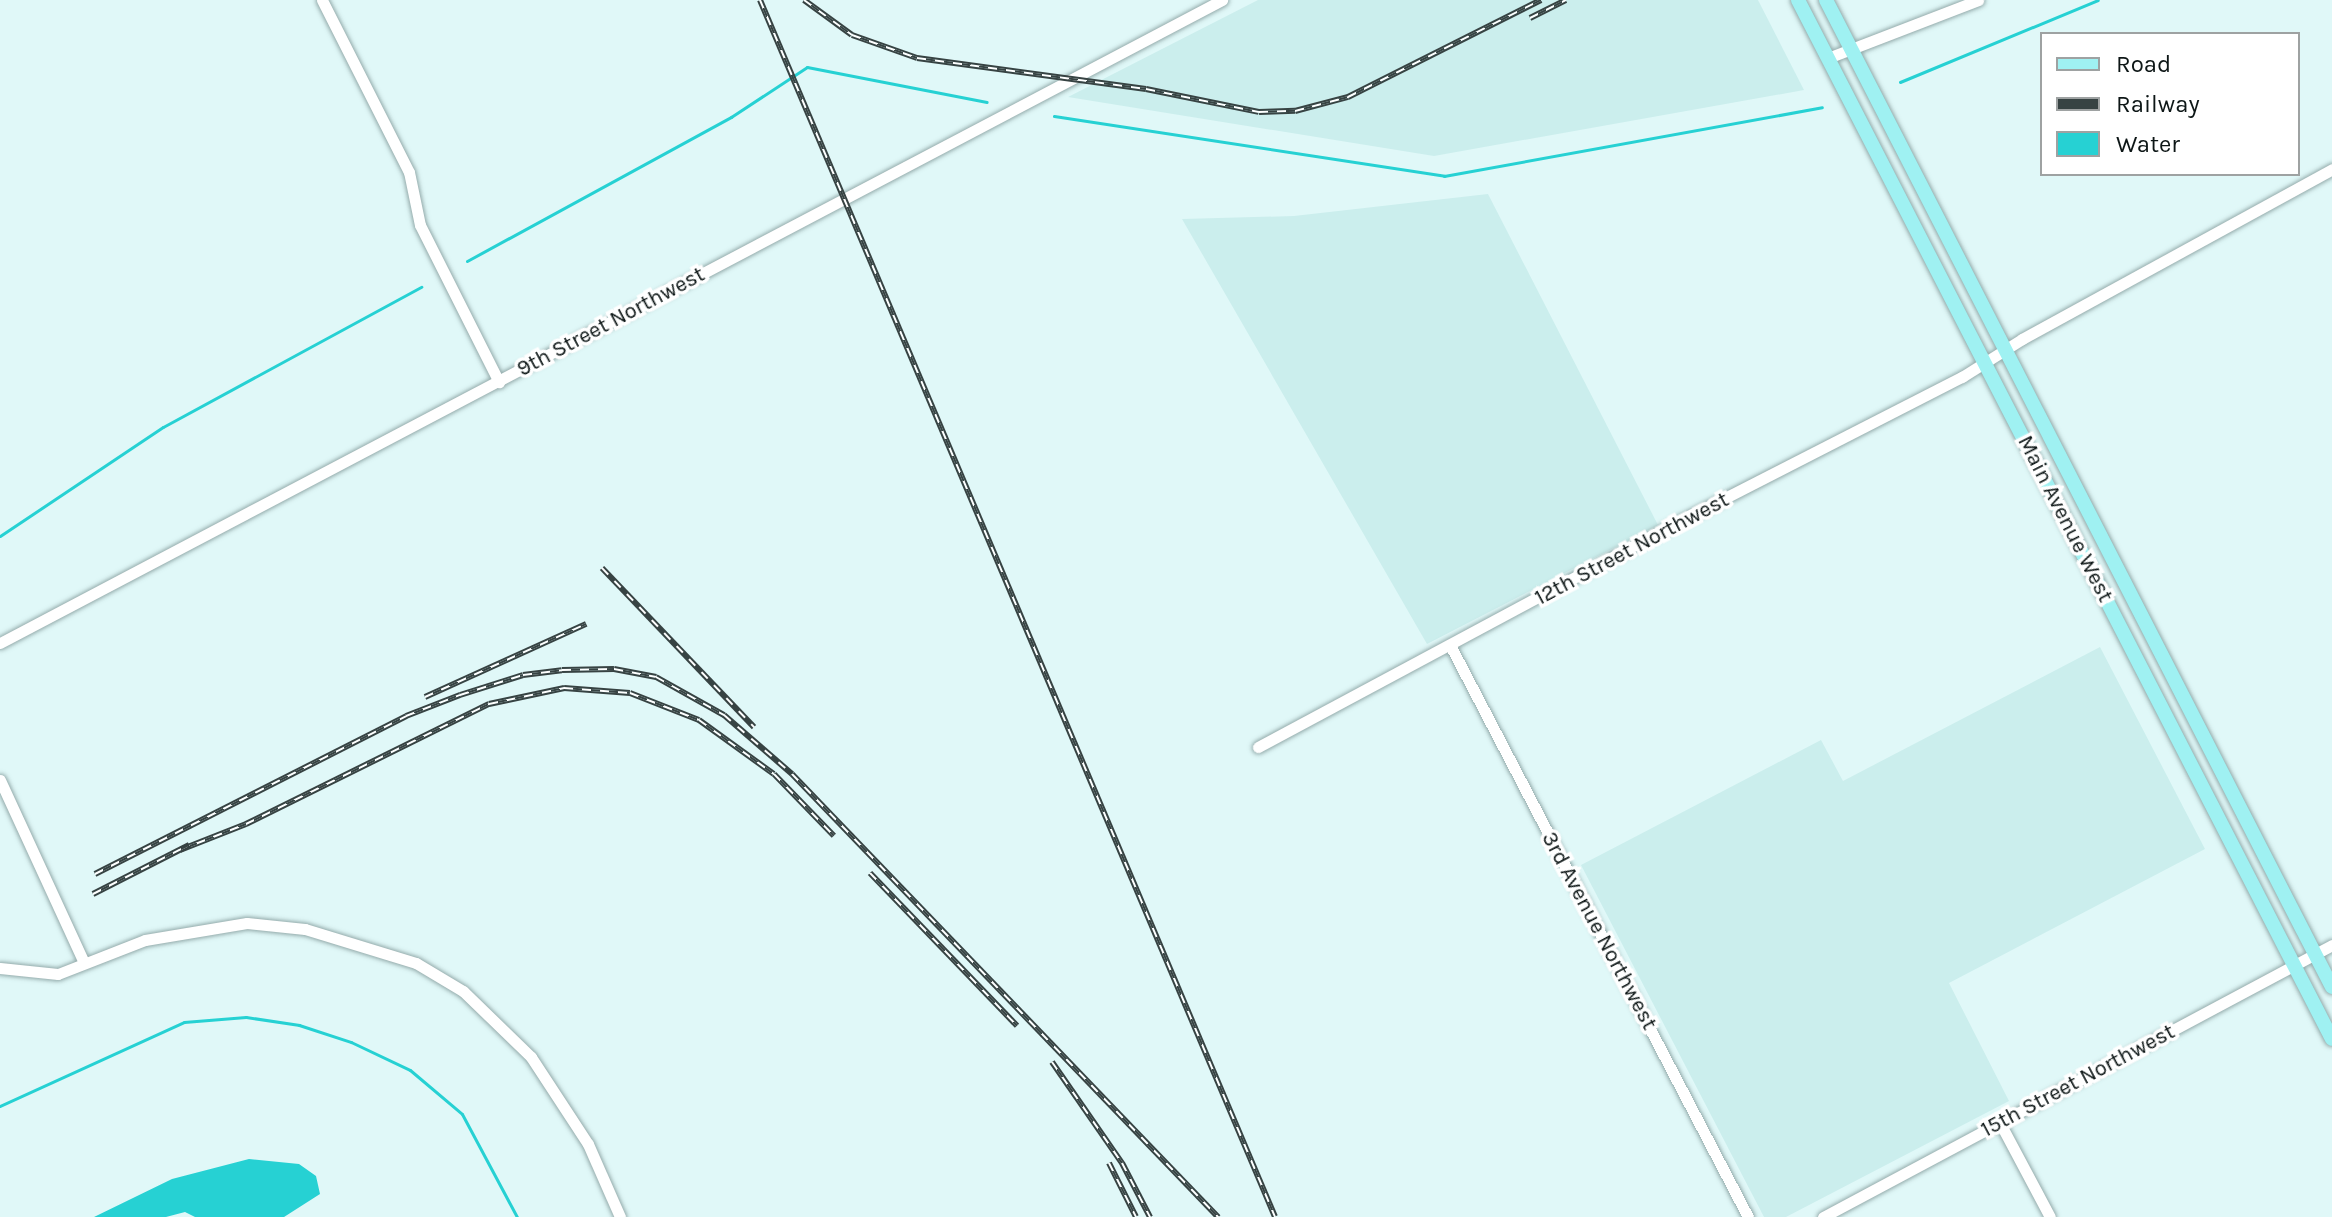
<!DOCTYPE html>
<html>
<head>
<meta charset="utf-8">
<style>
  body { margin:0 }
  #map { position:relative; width:2332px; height:1217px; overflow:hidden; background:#e0f8f8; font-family:Karla,sans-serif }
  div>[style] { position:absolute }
  .built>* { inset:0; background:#cbeeed }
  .water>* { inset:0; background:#26d1d3 }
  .stream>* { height:3px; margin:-1.5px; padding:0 1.5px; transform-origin:1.5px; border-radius:1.5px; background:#26d1d3 }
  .roads { filter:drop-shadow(0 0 2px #94abab) drop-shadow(0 0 2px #94abab) }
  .minor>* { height:11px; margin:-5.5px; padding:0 5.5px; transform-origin:5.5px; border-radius:5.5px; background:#fff }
  .major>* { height:14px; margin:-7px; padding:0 7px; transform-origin:7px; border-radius:7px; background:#9ff1f2 }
  .rail>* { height:6px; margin-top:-3px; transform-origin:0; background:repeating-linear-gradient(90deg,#fff 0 9px,#374343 0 18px); box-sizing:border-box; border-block:2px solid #374343 }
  span { translate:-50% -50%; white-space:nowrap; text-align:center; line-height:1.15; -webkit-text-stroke:7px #fff; paint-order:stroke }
  .street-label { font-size:22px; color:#0d1616 }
  .legend { position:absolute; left:2040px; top:32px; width:260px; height:144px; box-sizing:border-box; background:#fff; border:2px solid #9ea2a2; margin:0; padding:10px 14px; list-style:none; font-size:24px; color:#0d1616 }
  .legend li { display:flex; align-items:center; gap:16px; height:40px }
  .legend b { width:40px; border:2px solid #9ea2a2 }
</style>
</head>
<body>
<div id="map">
  <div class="built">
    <div style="clip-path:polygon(1258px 0,1758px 0,1804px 90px,1434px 156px,1068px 97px)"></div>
    <div style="clip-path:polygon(1488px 194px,1658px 525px,1427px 644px,1182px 219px,1294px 216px)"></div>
    <div style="clip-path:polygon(2100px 647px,2205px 849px,1949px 983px,2009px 1101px,1786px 1217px,1764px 1217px,1581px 865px,1821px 740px,1843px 781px)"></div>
  </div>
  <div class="water">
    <div style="clip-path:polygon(249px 1159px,299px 1164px,316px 1176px,320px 1194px,284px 1217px,195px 1217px,185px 1212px,166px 1217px,94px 1217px,172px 1179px)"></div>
  </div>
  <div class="stream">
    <div style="left:1900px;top:82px;width:214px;rotate:-22.5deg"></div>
    <div style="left:1054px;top:116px;width:395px;rotate:8.7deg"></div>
    <div style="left:1444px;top:176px;width:384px;rotate:-10.3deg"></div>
    <div style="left:467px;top:261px;width:301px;rotate:-28.6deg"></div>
    <div style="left:731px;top:117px;width:91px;rotate:-33.3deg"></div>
    <div style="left:807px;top:67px;width:183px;rotate:11deg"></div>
    <div style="left:0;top:536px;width:196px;rotate:-33.8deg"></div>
    <div style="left:163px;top:427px;width:294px;rotate:-28.5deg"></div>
    <div style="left:0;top:1106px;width:202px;rotate:-24.5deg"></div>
    <div style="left:184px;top:1022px;width:62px;rotate:-4.6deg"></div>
    <div style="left:246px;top:1017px;width:54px;rotate:8.6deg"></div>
    <div style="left:299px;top:1025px;width:55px;rotate:18.1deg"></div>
    <div style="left:351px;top:1042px;width:65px;rotate:25.4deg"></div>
    <div style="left:410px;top:1070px;width:68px;rotate:40.2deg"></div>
    <div style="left:462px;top:1114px;width:117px;rotate:61.9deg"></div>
  </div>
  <div class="roads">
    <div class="minor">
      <div style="left:322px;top:0;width:193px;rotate:63.2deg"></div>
      <div style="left:409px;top:172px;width:54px;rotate:78.3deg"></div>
      <div style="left:420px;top:225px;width:176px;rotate:63.3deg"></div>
      <div style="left:1828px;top:58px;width:161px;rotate:-21.1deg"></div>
      <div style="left:0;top:643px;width:1381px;rotate:-27.75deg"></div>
      <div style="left:1450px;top:645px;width:645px;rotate:62.48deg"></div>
      <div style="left:1258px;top:747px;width:479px;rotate:-28.2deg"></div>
      <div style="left:1680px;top:521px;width:317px;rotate:-27.1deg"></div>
      <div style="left:1962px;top:377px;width:71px;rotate:-32.3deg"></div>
      <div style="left:2022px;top:339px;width:354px;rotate:-28.7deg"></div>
      <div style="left:0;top:780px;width:201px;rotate:65.3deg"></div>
      <div style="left:0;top:968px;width:58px;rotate:5.9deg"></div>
      <div style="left:58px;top:974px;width:93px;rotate:-21.3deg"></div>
      <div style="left:145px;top:940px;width:103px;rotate:-9.5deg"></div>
      <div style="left:247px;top:923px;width:58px;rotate:5.9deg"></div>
      <div style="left:305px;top:929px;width:116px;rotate:17deg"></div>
      <div style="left:416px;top:963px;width:55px;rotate:30.8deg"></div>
      <div style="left:463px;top:991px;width:95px;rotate:44.1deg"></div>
      <div style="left:531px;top:1057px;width:104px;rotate:56.8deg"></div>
      <div style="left:588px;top:1144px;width:80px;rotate:66.3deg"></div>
      <div style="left:2000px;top:1123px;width:106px;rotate:62deg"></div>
      <div style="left:1823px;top:1217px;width:577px;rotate:-28.12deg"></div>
    </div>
    <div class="major">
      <div style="left:1798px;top:0;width:1168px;rotate:62.8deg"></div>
      <div style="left:1826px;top:0;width:1109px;rotate:62.86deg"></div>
    </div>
  </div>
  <div class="rail">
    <div style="left:760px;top:0;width:1321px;rotate:67.06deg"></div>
    <div style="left:804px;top:0;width:59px;rotate:36.1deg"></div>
    <div style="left:852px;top:35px;width:69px;rotate:19.5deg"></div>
    <div style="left:917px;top:58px;width:231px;rotate:7.7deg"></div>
    <div style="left:1146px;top:89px;width:115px;rotate:11.5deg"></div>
    <div style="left:1259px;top:112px;width:36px;rotate:-2deg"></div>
    <div style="left:1295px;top:111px;width:55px;rotate:-14.8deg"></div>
    <div style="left:1348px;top:97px;width:216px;rotate:-26.7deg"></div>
    <div style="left:1530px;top:18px;width:40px;rotate:-26.6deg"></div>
    <div style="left:602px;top:568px;width:220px;rotate:46.3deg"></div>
    <div style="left:425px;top:697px;width:177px;rotate:-24.4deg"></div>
    <div style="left:180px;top:850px;width:71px;rotate:-21.5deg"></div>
    <div style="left:246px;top:824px;width:271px;rotate:-26.3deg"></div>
    <div style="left:489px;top:704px;width:77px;rotate:-12deg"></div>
    <div style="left:564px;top:688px;width:66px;rotate:4.3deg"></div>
    <div style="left:630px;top:693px;width:74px;rotate:21.4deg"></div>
    <div style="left:699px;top:720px;width:92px;rotate:35.8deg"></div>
    <div style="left:774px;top:774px;width:86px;rotate:45.9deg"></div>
    <div style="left:870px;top:873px;width:212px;rotate:46.1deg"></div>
    <div style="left:95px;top:874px;width:349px;rotate:-26.9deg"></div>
    <div style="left:406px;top:716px;width:58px;rotate:-21.3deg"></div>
    <div style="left:460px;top:695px;width:66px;rotate:-17.6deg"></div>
    <div style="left:523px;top:675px;width:39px;rotate:-7deg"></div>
    <div style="left:562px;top:670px;width:52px;rotate:-1.1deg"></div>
    <div style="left:614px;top:669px;width:43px;rotate:10.8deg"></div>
    <div style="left:656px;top:677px;width:78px;rotate:29.2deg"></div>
    <div style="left:724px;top:715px;width:90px;rotate:40.9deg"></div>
    <div style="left:792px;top:774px;width:615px;rotate:46.12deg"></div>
    <div style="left:93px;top:894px;width:108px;rotate:-27deg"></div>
    <div style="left:1052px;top:1062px;width:123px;rotate:55.3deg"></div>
    <div style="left:1122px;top:1163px;width:61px;rotate:62.6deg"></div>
    <div style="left:1109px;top:1163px;width:60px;rotate:63.4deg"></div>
  </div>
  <div class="street-label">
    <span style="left:611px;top:322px;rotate:-28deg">9th Street Northwest</span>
    <span style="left:2065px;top:519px;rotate:63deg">Main Avenue West</span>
    <span style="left:1632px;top:549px;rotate:-28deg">12th Street Northwest</span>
    <span style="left:1599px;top:931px;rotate:62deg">3rd Avenue Northwest</span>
    <span style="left:2078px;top:1081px;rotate:-28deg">15th Street Northwest</span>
  </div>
  <ul class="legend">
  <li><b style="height:10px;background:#9ff1f2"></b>Road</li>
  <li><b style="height:10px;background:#374343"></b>Railway</li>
  <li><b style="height:22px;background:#26d1d3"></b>Water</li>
  </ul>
</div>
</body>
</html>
